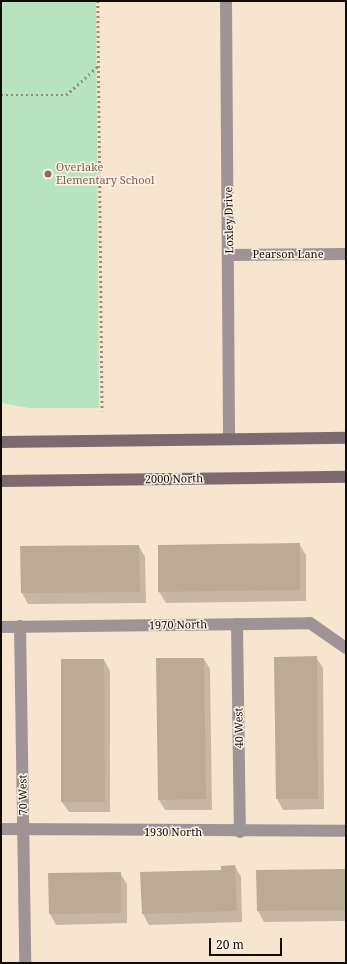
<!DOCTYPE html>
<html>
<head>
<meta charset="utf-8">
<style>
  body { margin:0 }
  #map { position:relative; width:347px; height:964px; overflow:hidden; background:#f8e5cf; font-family:"Noto Serif",serif }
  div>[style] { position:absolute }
  .green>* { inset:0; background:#b7e4be }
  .shadow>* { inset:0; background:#0003 }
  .building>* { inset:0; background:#bbab95 }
  .path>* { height:2.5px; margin-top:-1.25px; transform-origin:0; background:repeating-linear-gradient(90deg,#998b7b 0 2px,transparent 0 5px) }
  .street>* { height:12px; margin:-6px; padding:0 6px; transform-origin:6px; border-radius:6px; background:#a09396 }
  .secondary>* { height:12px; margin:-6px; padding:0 6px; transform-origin:6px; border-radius:6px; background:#7d6a6f }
  .dots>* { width:11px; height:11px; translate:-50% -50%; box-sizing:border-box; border:2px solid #fff3e6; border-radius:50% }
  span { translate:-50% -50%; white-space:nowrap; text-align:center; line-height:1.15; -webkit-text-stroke:3px #fff3e6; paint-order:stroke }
  .education-label { font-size:11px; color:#785e54 }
  .left { translate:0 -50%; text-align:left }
  .street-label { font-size:11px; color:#120b05 }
  .frame { position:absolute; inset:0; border:2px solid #120b05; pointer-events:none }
  .scale { position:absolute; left:209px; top:938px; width:73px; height:18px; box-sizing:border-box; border:2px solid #120b05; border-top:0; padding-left:5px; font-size:12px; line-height:14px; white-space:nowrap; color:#120b05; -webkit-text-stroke:3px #fff3e6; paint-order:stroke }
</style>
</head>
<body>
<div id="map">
  <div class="green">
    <div style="clip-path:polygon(1px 1px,96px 1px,99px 408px,29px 408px,1px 403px)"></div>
  </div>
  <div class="shadow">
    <div style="clip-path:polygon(299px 544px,306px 555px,306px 601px,166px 603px,159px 592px)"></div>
    <div style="clip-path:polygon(139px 546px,145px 557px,146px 603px,28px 604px,22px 593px)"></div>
    <div style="clip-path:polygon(316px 657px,323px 668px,324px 809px,283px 810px,277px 799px)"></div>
    <div style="clip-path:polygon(204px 659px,210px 669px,212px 810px,165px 810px,159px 800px)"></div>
    <div style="clip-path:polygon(104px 660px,110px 671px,110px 812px,69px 812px,62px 802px)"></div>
    <div style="clip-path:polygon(235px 866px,241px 877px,242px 922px,149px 925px,143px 914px)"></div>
    <div style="clip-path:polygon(346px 870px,346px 921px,264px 922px,258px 911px,257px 871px)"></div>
    <div style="clip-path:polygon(120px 873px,127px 884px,127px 923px,56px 925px,50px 914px)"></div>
  </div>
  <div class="building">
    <div style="clip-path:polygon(300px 543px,300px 590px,158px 592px,158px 545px)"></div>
    <div style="clip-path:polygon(139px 545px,140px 592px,21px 593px,20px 546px)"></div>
    <div style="clip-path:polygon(317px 656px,318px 799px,276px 799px,274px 657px)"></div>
    <div style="clip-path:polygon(156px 658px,204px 658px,206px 799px,158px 800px)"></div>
    <div style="clip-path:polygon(61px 659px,104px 659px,105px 802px,61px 802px)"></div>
    <div style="clip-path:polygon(235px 865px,237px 911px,142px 914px,140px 872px,221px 870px,221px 866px)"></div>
    <div style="clip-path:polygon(346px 869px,346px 910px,257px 911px,256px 870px)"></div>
    <div style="clip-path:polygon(121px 872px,121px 913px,49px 914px,48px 873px)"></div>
  </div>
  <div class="path">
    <div style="left:98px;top:1px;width:410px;rotate:89.4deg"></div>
    <div style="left:1px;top:95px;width:65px"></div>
    <div style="left:66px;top:95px;width:43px;rotate:-42.2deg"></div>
  </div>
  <div class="street">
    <div style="left:226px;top:1px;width:438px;rotate:89.6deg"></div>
    <div style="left:229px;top:255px;width:117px;rotate:-0.5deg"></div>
    <div style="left:237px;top:624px;width:208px;rotate:89.2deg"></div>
    <div style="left:20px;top:626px;width:337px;rotate:89.1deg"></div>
    <div style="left:1px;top:627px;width:309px;rotate:-0.7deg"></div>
    <div style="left:310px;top:623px;width:44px;rotate:34.8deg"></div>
    <div style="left:1px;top:829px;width:345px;rotate:0.3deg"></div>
  </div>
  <div class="secondary">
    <div style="left:1px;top:442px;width:345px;rotate:-0.7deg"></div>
    <div style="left:1px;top:481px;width:345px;rotate:-0.7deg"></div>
  </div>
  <div class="dots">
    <div style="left:48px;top:174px;background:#8d6e63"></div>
  </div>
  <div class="education-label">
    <span class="left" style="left:56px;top:174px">Overlake<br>Elementary School</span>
  </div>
  <div class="street-label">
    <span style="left:229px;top:220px;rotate:-91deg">Loxley Drive</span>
    <span style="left:288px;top:254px">Pearson Lane</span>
    <span style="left:174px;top:479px;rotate:-1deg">2000 North</span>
    <span style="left:178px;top:625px;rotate:-1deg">1970 North</span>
    <span style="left:239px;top:728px;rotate:-91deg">40 West</span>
    <span style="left:23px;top:795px;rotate:-91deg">70 West</span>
    <span style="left:173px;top:832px">1930 North</span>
  </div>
  <div class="frame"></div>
  <div class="scale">20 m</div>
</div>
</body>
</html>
